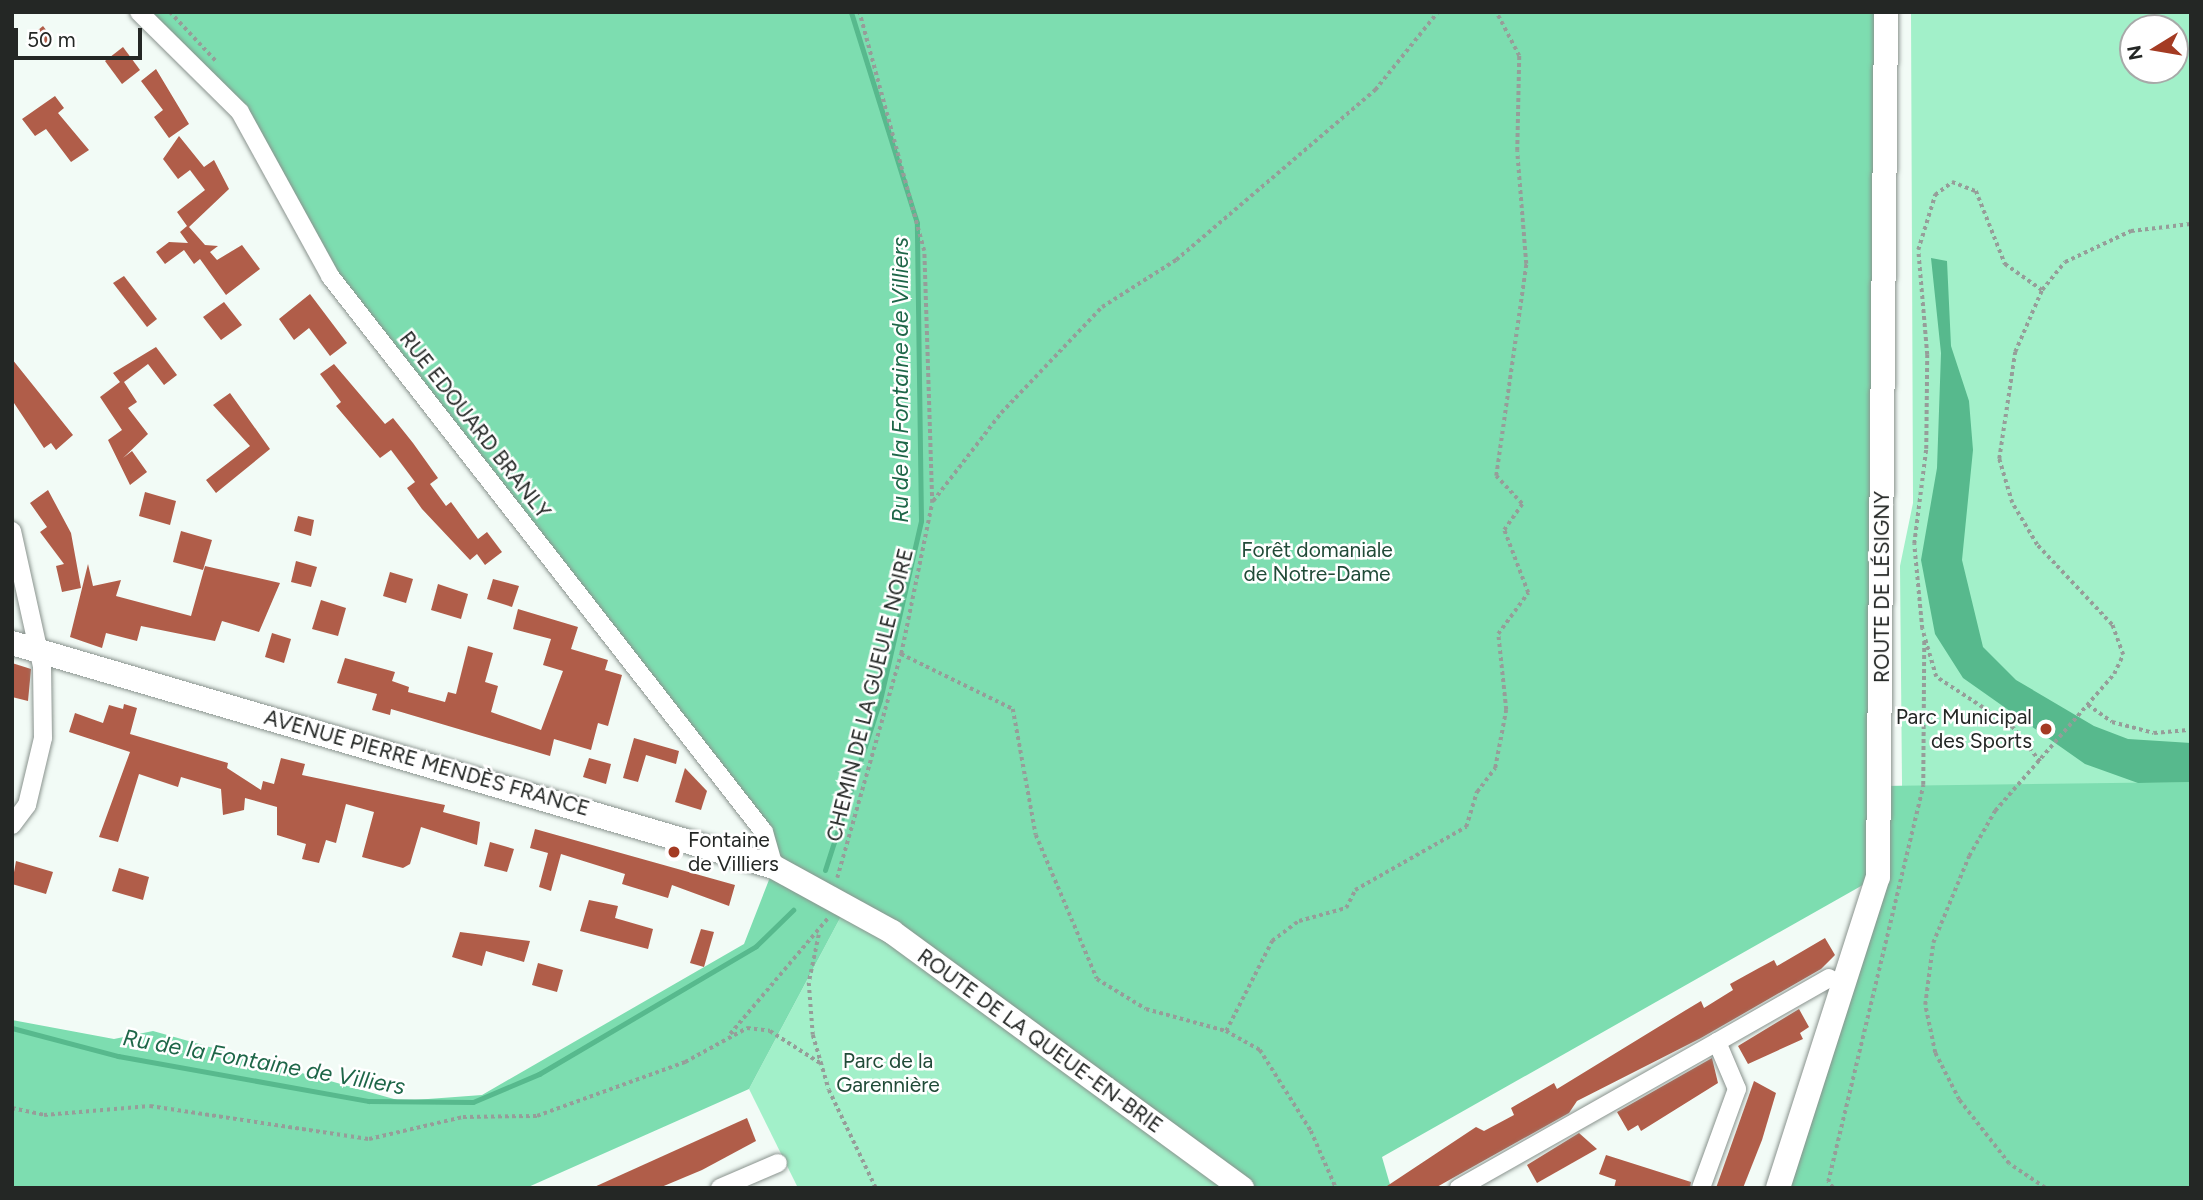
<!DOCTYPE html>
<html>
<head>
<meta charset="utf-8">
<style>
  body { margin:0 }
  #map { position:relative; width:2203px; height:1200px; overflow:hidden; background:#f2fbf6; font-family:Figtree,sans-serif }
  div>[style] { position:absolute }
  .green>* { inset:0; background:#a2f0c9 }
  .forest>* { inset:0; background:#7dddb0 }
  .water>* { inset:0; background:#57b98d }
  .stream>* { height:5px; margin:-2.5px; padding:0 2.5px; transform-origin:2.5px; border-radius:2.5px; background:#57b98d }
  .building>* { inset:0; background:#b05d49 }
  .path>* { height:3.5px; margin-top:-1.75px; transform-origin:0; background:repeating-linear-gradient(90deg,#969d99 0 3.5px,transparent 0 7px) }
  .roads { filter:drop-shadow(0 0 2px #8a938e) drop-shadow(0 0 2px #8a938e) }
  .street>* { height:18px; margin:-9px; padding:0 9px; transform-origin:9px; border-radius:9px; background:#fff }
  .secondary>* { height:24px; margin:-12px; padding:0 12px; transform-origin:12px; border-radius:12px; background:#fff }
  .dots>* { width:19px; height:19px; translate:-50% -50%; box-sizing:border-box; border:4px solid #fff; border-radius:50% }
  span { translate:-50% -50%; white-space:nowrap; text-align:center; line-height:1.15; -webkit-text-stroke:5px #fff; paint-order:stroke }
  .street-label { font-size:21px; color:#242725 }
  .park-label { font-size:21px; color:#214b38 }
  .poi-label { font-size:21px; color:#242725 }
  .right { translate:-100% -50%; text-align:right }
  .left { translate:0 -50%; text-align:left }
  .water-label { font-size:23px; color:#1e6648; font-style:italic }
  .frame { position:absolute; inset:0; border:14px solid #242725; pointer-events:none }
  .north { position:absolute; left:2119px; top:14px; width:70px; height:70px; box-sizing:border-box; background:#fff; border:2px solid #a7a9a8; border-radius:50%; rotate:259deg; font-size:19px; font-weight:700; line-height:28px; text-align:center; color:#242725 }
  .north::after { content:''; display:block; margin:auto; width:24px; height:32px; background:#a43b23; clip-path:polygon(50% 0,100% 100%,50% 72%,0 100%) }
  .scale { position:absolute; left:14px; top:28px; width:128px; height:32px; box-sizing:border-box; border:4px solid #242725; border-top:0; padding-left:9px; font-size:21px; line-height:24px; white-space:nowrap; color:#242725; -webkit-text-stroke:5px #fff; paint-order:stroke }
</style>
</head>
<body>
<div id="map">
  <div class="green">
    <div style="clip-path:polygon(evenodd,1911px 12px,2191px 12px,2191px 1188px,1808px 1188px,1903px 891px,1900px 566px,1913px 503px,1911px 12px,2133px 28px,2175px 28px,2175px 70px,2133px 70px,2133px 28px)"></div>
    <div style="clip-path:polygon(846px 907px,1242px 1188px,798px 1188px,749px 1089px)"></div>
  </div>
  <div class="forest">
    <div style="clip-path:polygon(141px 12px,1886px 12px,1881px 786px,2191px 782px,2191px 1188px,1778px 1188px,1877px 877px,1382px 1157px,1391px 1188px,1242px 1188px,846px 907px,749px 1089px,526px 1188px,12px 1188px,12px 1020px,114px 1039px,153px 1031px,401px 1101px,482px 1095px,744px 944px,774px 867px,768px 832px,338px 275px,245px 113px)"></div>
  </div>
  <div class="water">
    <div style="clip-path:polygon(1931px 258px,1947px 261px,1951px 346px,1969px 401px,1973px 450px,1962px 560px,1983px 647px,2016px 680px,2094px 726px,2128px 739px,2191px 743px,2191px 782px,2138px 783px,2085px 764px,1963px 678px,1935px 634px,1921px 560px,1937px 468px,1941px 353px)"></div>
  </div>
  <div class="stream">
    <div style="left:825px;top:870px;width:179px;rotate:-72.1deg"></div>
    <div style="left:880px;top:700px;width:184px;rotate:-77.1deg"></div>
    <div style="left:921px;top:521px;width:298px;rotate:-90.8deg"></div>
    <div style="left:917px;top:223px;width:221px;rotate:-107.4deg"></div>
    <div style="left:12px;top:1028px;width:110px;rotate:14.8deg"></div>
    <div style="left:118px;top:1056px;width:255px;rotate:10.2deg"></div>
    <div style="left:369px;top:1101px;width:104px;rotate:0.6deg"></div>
    <div style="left:473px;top:1102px;width:72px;rotate:-23deg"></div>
    <div style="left:539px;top:1074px;width:252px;rotate:-30.5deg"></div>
    <div style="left:756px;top:946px;width:52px;rotate:-44.2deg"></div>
  </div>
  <div class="building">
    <div style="clip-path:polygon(43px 26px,54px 40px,43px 49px,32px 35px)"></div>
    <div style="clip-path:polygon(123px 47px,140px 70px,122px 84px,105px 61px)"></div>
    <div style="clip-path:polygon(156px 69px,189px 124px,169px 138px,154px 117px,163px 110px,141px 81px)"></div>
    <div style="clip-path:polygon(55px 96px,64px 108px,58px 113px,89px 150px,71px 162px,46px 129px,35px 136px,22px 119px)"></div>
    <div style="clip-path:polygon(179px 136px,204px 167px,214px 160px,229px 189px,189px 227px,205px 245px,218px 246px,210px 252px,217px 260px,242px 245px,260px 269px,226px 295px,200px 259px,194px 264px,184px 250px,165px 264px,156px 252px,169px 242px,188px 243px,180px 232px,187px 226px,177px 212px,205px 190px,190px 170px,178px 179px,163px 159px)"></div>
    <div style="clip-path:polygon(124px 276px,157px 319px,147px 327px,113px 283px)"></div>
    <div style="clip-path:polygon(310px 294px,347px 343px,330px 356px,309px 328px,294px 340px,279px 319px)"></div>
    <div style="clip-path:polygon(224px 302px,242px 325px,221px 340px,203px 317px)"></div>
    <div style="clip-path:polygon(156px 347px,177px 375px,164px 385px,148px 364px,124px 382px,137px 402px,128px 408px,148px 434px,123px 458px,132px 451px,147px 472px,130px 485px,108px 440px,122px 430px,100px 397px,120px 382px,113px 373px)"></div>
    <div style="clip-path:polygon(12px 359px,73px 435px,56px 450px,51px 443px,44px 448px,12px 400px)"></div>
    <div style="clip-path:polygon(334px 364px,385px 424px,393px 418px,413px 443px,438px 478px,430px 484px,446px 506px,451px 502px,478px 539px,487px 532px,502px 552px,485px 565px,477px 554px,470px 560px,422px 509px,407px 488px,415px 482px,391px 450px,380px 458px,336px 406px,341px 402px,320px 374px)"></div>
    <div style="clip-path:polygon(230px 393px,270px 449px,216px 493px,206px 480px,250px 446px,213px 405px)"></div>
    <div style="clip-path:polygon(48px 490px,71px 533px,81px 588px,62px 592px,56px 566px,64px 564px,40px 532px,47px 527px,30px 503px)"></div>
    <div style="clip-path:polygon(145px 492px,176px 501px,170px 525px,139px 516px)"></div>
    <div style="clip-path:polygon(298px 516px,314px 520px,311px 536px,294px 531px)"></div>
    <div style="clip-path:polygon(181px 531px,212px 540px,203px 570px,173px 562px)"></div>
    <div style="clip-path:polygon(296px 561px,317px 567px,311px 587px,291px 582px)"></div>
    <div style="clip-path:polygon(88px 564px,93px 586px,121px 580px,116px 596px,191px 616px,205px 566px,280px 583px,259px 632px,222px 621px,215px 641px,141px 626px,137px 641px,106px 633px,102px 648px,70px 637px)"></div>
    <div style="clip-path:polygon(390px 572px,413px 579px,406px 603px,383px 596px)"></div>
    <div style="clip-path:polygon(493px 579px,519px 586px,512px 607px,487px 599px)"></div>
    <div style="clip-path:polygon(438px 584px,468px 594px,461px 619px,431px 610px)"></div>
    <div style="clip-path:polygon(321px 600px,346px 608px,338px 636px,312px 629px)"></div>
    <div style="clip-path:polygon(518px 609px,578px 627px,571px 649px,608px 660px,605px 670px,622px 675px,608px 726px,598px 723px,591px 750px,554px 739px,550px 756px,391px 709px,390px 715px,372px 710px,377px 694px,337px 683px,345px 658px,395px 672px,392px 681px,409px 687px,408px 692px,445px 702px,448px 692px,456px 694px,468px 646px,493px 653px,485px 682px,498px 686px,491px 712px,541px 730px,563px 671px,543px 665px,551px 639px,513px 629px)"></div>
    <div style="clip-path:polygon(272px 633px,291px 639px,284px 663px,265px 657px)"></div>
    <div style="clip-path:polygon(12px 663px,31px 669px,28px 701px,12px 697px)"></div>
    <div style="clip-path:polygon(124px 704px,137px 708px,130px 734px,228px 763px,227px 768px,261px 790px,263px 781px,274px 784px,281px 758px,305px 764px,302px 775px,445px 805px,443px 812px,480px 822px,477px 845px,421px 827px,410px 864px,403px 868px,362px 857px,374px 812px,346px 804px,336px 843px,326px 840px,319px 863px,302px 859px,306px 844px,277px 835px,277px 807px,245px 798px,244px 810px,223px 815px,221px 789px,181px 777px,178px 787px,139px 774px,118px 842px,99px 837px,130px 752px,69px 732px,75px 713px,103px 723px,109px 705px,123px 709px)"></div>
    <div style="clip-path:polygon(634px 738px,679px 751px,676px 764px,646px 755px,638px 782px,623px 778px)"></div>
    <div style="clip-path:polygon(589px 758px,611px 764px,606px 784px,583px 777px)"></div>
    <div style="clip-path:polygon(685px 768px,707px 791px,701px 810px,675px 802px)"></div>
    <div style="clip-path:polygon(535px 829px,735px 885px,729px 906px,672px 885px,668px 898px,622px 884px,625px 874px,561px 854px,551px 891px,539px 887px,548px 853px,530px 848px)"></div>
    <div style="clip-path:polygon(490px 842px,514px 849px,507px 872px,484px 866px)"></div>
    <div style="clip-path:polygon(16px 861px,53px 872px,46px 894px,12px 884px)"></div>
    <div style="clip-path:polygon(119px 868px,149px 877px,143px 900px,112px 891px)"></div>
    <div style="clip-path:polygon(589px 900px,618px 906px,615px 918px,653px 929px,648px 949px,580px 931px)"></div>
    <div style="clip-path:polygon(701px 929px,714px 932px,704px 967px,690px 963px)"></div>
    <div style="clip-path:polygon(460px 932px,530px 941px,524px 962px,486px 951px,482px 966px,452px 957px)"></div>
    <div style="clip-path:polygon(1825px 938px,1835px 955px,1821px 969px,1701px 1038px,1577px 1101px,1569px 1113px,1435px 1188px,1384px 1188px,1476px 1127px,1484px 1131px,1514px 1115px,1511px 1108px,1530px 1097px,1554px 1083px,1557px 1089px,1686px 1010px,1701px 1001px,1704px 1008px,1733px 990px,1730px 984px,1759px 968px,1774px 960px,1777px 966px)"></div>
    <div style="clip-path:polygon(538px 963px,563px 970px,557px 992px,532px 985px)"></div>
    <div style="clip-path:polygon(1799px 1009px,1809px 1027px,1800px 1033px,1803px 1039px,1748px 1064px,1738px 1046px)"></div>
    <div style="clip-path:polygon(1712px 1058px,1718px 1083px,1641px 1131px,1638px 1125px,1628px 1131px,1617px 1112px)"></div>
    <div style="clip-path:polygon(1754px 1081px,1776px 1093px,1762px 1140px,1743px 1188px,1716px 1188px)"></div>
    <div style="clip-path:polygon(747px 1118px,756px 1141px,702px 1170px,659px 1188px,592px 1188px)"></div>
    <div style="clip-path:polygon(1579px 1133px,1597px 1149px,1537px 1183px,1527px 1165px)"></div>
    <div style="clip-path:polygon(1606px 1155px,1691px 1182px,1690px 1188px,1614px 1188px,1616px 1180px,1599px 1174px)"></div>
  </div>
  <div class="path">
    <div style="left:170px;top:12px;width:67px;rotate:46.8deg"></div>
    <div style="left:933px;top:501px;width:111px;rotate:-52.3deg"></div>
    <div style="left:1001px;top:413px;width:146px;rotate:-46.4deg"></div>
    <div style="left:1102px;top:307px;width:88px;rotate:-32.4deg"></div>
    <div style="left:1176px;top:260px;width:262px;rotate:-40.5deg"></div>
    <div style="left:1375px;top:90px;width:100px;rotate:-51.1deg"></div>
    <div style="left:901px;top:654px;width:125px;rotate:26.2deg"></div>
    <div style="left:1013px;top:709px;width:128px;rotate:79.7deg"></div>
    <div style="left:1036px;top:835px;width:156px;rotate:67deg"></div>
    <div style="left:1097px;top:979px;width:57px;rotate:31.5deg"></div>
    <div style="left:1146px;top:1009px;width:83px;rotate:15.4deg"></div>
    <div style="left:1226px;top:1031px;width:39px;rotate:29deg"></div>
    <div style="left:1260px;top:1050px;width:96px;rotate:57.8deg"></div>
    <div style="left:1311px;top:1131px;width:62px;rotate:66.3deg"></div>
    <div style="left:2088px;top:705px;width:29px;rotate:35deg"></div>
    <div style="left:2112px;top:722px;width:43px;rotate:14.7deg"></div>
    <div style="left:2154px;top:733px;width:37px;rotate:-5deg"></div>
    <div style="left:2040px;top:762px;width:45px;rotate:-128.7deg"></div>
    <div style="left:2012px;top:727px;width:91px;rotate:-146.7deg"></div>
    <div style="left:1936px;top:677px;width:50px;rotate:-106.3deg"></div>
    <div style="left:1922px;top:629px;width:85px;rotate:-95.4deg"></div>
    <div style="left:1914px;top:544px;width:96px;rotate:-82.8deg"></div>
    <div style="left:1926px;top:449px;width:94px;rotate:-89.4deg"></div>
    <div style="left:1927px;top:355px;width:105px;rotate:-94.9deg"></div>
    <div style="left:1918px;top:250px;width:58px;rotate:-72.8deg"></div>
    <div style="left:1935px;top:195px;width:21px;rotate:-37deg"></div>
    <div style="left:1952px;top:182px;width:26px;rotate:21deg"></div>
    <div style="left:1976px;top:191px;width:79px;rotate:68.3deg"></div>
    <div style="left:2005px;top:264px;width:45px;rotate:35.1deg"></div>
    <div style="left:837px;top:878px;width:233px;rotate:-74.1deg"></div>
    <div style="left:901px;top:654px;width:154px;rotate:-78.4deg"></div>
    <div style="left:932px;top:503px;width:252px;rotate:-91.8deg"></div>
    <div style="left:924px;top:251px;width:248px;rotate:-105.2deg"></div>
    <div style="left:819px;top:935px;width:49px;rotate:101.8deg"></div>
    <div style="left:809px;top:983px;width:52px;rotate:85.6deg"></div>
    <div style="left:813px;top:1035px;width:57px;rotate:73.8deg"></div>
    <div style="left:829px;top:1090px;width:109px;rotate:64.4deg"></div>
    <div style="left:1226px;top:1031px;width:101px;rotate:-62.9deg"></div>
    <div style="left:1272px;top:941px;width:34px;rotate:-37deg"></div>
    <div style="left:1299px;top:921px;width:49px;rotate:-15.5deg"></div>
    <div style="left:1346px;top:908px;width:20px;rotate:-63deg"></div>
    <div style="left:1355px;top:890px;width:128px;rotate:-29.6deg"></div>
    <div style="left:1466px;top:827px;width:37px;rotate:-73deg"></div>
    <div style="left:1477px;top:792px;width:30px;rotate:-53deg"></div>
    <div style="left:1495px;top:768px;width:59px;rotate:-79.3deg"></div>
    <div style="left:1506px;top:710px;width:76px;rotate:-96deg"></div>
    <div style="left:1498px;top:634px;width:51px;rotate:-53.8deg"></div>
    <div style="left:1528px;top:593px;width:67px;rotate:-110.9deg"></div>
    <div style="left:1504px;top:530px;width:32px;rotate:-55deg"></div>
    <div style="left:1522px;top:504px;width:38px;rotate:-133deg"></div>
    <div style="left:1496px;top:476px;width:214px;rotate:-81.9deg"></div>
    <div style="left:1526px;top:264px;width:113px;rotate:-94.6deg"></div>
    <div style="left:1517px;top:151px;width:95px;rotate:-88.8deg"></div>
    <div style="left:1519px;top:56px;width:50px;rotate:-117.6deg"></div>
    <div style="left:730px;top:1034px;width:152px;rotate:-49.8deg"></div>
    <div style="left:12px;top:1108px;width:33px;rotate:12deg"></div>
    <div style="left:44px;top:1115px;width:106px;rotate:-4.9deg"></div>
    <div style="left:150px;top:1106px;width:221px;rotate:8.6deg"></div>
    <div style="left:369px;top:1139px;width:97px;rotate:-13.2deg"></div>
    <div style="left:463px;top:1117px;width:74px;rotate:-0.8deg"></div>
    <div style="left:537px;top:1116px;width:158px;rotate:-20deg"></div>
    <div style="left:685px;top:1062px;width:71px;rotate:-28.7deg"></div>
    <div style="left:747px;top:1028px;width:23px;rotate:7deg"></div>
    <div style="left:770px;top:1031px;width:59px;rotate:32.6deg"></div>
    <div style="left:1833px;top:1188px;width:8px;rotate:-130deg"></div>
    <div style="left:1828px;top:1182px;width:408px;rotate:-76.5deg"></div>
    <div style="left:1923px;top:785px;width:145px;rotate:-89.6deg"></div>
    <div style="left:2045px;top:1188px;width:43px;rotate:-146.3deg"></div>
    <div style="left:2009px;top:1164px;width:81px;rotate:-128deg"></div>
    <div style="left:1959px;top:1100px;width:53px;rotate:-117.1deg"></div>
    <div style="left:1935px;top:1053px;width:49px;rotate:-101.8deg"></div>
    <div style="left:1925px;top:1005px;width:63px;rotate:-82.6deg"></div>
    <div style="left:1933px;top:943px;width:94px;rotate:-67.5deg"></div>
    <div style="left:1969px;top:856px;width:52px;rotate:-60deg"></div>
    <div style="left:1995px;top:811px;width:181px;rotate:-49deg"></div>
    <div style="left:2114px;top:674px;width:21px;rotate:-65deg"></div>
    <div style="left:2123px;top:655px;width:32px;rotate:-110deg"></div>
    <div style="left:2112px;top:625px;width:110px;rotate:-133.2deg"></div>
    <div style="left:2037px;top:545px;width:49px;rotate:-120.8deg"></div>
    <div style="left:2012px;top:503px;width:46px;rotate:-106.5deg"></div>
    <div style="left:1999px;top:459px;width:108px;rotate:-81.5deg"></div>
    <div style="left:2015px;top:352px;width:68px;rotate:-66.5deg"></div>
    <div style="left:2042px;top:290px;width:36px;rotate:-51deg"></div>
    <div style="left:2065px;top:262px;width:73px;rotate:-25.2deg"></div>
    <div style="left:2131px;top:231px;width:60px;rotate:-6.7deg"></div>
    <div style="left:2098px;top:1188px;width:24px"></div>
  </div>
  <div class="roads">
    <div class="street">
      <div style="left:139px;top:12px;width:142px;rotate:44.7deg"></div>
      <div style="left:240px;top:112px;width:187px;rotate:61.2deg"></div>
      <div style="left:330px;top:276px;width:705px;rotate:52.03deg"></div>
      <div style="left:764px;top:832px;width:36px;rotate:74deg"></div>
      <div style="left:12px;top:531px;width:138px;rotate:77.5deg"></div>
      <div style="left:42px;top:666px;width:72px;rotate:89.2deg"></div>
      <div style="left:43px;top:738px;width:69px;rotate:103.4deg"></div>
      <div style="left:27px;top:805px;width:25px;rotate:127deg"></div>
      <div style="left:1717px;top:1042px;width:129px;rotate:-29.7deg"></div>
      <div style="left:720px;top:1188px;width:63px;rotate:-23.3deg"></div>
      <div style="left:1459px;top:1188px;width:296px;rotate:-29.5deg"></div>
      <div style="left:1717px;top:1042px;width:51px;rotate:66.9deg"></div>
      <div style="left:1737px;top:1089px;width:105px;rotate:110deg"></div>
    </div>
    <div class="secondary">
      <div style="left:12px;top:643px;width:794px;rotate:16.38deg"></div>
      <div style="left:774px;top:867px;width:135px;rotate:28.8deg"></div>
      <div style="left:892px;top:932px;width:434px;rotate:36.2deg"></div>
      <div style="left:1778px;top:1188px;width:327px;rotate:-72.2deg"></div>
      <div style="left:1878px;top:877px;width:865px;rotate:-89.47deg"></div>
    </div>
  </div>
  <div class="dots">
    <div style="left:2046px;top:729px;background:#a43b23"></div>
    <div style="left:674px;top:852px;background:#a43b23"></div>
  </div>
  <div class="street-label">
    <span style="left:475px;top:425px;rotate:52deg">RUE EDOUARD BRANLY</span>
    <span style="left:1882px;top:587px;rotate:-90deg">ROUTE DE LÉSIGNY</span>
    <span style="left:870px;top:695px;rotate:-76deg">CHEMIN DE LA GUEULE NOIRE</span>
    <span style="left:427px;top:763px;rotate:16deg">AVENUE PIERRE MENDÈS FRANCE</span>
    <span style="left:1040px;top:1041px;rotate:36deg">ROUTE DE LA QUEUE-EN-BRIE</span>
  </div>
  <div class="park-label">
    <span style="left:1317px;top:562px">Forêt domaniale<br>de Notre-Dame</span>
    <span style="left:888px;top:1073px">Parc de la<br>Garennière</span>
  </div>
  <div class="poi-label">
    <span class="right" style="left:2032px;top:729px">Parc Municipal<br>des Sports</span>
    <span class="left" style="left:688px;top:852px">Fontaine<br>de Villiers</span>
  </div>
  <div class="water-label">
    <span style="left:900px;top:380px;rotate:-90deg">Ru de la Fontaine de Villiers</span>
    <span style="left:264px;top:1062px;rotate:10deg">Ru de la Fontaine de Villiers</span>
  </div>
  <div class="frame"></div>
  <div class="north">N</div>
  <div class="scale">50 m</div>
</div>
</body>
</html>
